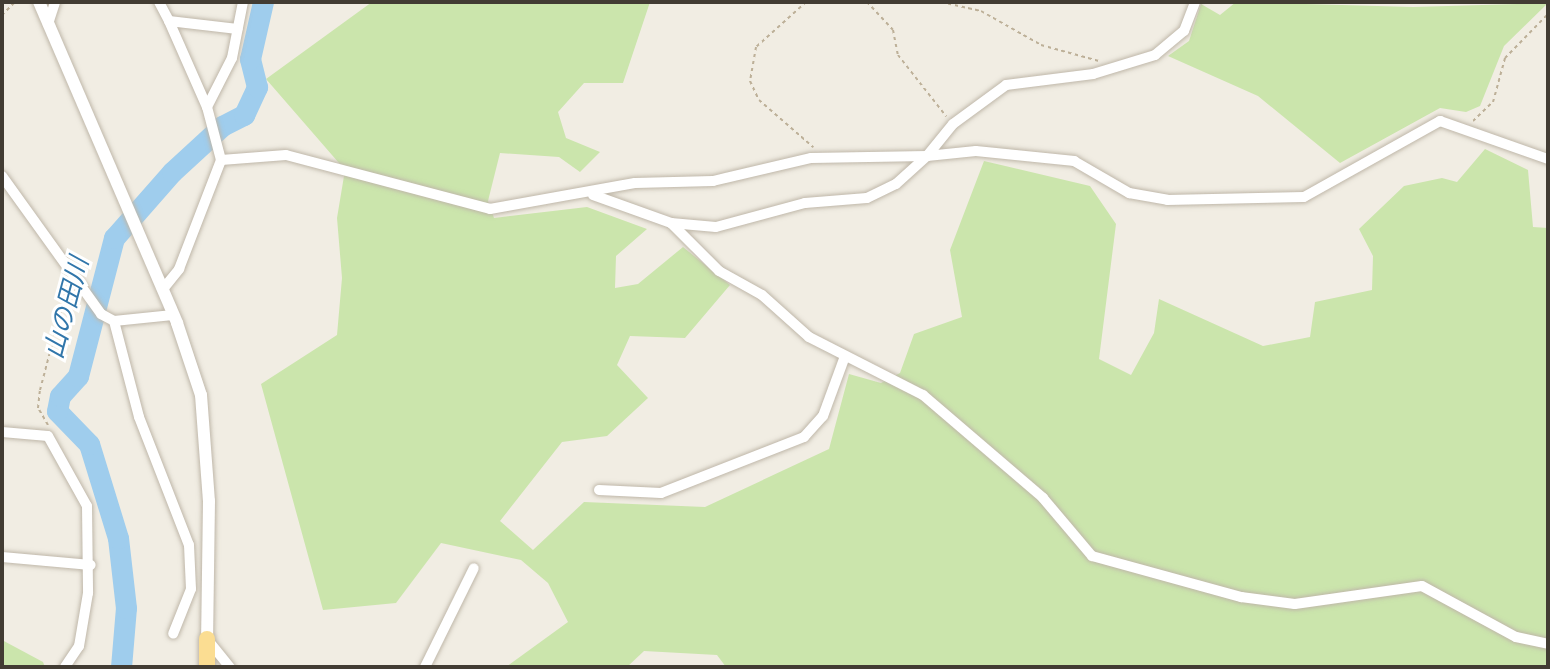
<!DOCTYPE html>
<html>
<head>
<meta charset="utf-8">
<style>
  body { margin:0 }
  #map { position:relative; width:1550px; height:669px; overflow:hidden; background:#f1ede3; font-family:Figtree,"Noto Sans JP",sans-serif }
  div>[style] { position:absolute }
  .green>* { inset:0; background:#cbe5ac }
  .river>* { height:21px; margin:-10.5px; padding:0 10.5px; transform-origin:10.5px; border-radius:10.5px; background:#9fcded }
  .path>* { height:2px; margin-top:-1px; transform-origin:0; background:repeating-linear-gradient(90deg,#bdb098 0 3.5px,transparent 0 7px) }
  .roads { filter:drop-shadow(0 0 2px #bfb7a9) drop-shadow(0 0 2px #bfb7a9) }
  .minor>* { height:10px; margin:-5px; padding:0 5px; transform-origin:5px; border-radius:5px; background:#fff }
  .tertiary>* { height:12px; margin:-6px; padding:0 6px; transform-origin:6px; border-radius:6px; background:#fff }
  .primary>* { height:16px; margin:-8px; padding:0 8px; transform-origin:8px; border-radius:8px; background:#fbdd92 }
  span { translate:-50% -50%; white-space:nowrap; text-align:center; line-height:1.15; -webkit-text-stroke:6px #fff; paint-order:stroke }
  .water-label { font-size:26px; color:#3176aa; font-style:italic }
  .frame { position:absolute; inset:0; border:4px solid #423c33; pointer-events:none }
</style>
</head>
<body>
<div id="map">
  <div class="green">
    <div style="clip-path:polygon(372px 2px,650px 2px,623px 83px,584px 83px,558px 112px,566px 138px,600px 152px,580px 172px,559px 157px,500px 153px,488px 201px,494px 218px,587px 207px,647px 229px,616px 256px,615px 288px,638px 284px,683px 247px,730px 285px,685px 338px,630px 336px,617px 365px,648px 398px,607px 436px,562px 442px,500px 521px,533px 550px,584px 502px,705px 507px,829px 449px,849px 374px,881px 383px,900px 373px,914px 334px,962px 317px,950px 250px,984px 161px,1090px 186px,1116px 224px,1099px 359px,1131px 375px,1154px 333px,1159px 299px,1263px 346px,1310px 337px,1315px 302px,1372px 290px,1373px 256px,1359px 229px,1404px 186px,1442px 178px,1457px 182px,1485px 149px,1528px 170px,1533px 227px,1548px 228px,1548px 667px,726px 667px,717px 655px,644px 651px,627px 667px,506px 667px,568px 622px,548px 583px,521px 560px,441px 543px,396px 603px,323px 610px,261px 384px,337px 335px,342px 278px,337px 218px,345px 170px,266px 79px)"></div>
    <div style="clip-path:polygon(1236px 2px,1413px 7px,1548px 3px,1504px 46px,1480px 106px,1466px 112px,1440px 108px,1340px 163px,1258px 96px,1168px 56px,1189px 41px,1201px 4px,1220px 15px)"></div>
    <div style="clip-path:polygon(2px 640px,43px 662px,45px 667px,2px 667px)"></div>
  </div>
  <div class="river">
    <div style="left:121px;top:667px;width:59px;rotate:-85.2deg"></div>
    <div style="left:126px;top:608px;width:70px;rotate:-96.5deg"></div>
    <div style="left:118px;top:538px;width:98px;rotate:-107.1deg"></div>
    <div style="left:89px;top:444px;width:46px;rotate:-134.1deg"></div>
    <div style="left:57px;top:411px;width:15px;rotate:-79deg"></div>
    <div style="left:60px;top:396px;width:27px;rotate:-48deg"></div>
    <div style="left:78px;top:376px;width:143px;rotate:-75.4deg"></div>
    <div style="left:114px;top:238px;width:88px;rotate:-48.7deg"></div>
    <div style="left:172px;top:172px;width:68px;rotate:-42.6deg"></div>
    <div style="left:222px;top:126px;width:25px;rotate:-27deg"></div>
    <div style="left:244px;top:115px;width:31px;rotate:-65deg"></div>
    <div style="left:257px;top:87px;width:29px;rotate:-104deg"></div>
    <div style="left:250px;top:59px;width:58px;rotate:-77.2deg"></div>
  </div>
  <div class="path">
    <div style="left:806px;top:2px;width:67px;rotate:138deg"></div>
    <div style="left:756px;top:47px;width:35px;rotate:100deg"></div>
    <div style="left:750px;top:81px;width:21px;rotate:65deg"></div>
    <div style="left:759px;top:100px;width:72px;rotate:41deg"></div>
    <div style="left:867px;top:2px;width:38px;rotate:47deg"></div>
    <div style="left:893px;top:30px;width:25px;rotate:79deg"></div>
    <div style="left:898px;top:55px;width:78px;rotate:51.8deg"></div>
    <div style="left:941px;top:2px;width:41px;rotate:12.7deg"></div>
    <div style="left:981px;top:11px;width:69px;rotate:29.5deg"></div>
    <div style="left:1041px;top:45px;width:60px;rotate:15.4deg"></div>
    <div style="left:2px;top:15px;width:18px;rotate:-45deg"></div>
    <div style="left:1473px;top:121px;width:28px;rotate:-44deg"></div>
    <div style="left:1493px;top:102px;width:46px;rotate:-74.7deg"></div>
    <div style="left:1505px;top:58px;width:62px;rotate:-45.7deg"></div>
    <div style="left:48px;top:425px;width:20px;rotate:-120deg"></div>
    <div style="left:38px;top:408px;width:18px;rotate:-84deg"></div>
    <div style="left:40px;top:390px;width:106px;rotate:-75.3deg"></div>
  </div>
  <div class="roads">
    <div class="minor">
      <div style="left:159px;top:2px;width:21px;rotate:62deg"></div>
      <div style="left:169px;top:21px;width:69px;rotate:6.6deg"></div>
      <div style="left:169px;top:21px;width:94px;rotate:66.2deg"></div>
      <div style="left:48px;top:24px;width:23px;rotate:-72deg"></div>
      <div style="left:221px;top:160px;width:65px;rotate:-4.4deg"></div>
      <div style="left:286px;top:155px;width:211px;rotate:14.8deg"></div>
      <div style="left:490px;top:209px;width:147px;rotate:-10.2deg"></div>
      <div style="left:635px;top:183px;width:78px;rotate:-1.5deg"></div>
      <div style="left:713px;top:181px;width:101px;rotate:-13.2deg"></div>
      <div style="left:811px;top:158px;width:116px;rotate:-1deg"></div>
      <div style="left:927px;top:156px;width:41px;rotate:-50.9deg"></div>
      <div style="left:953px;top:124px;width:66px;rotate:-36.3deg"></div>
      <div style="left:1006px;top:85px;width:88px;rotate:-7.2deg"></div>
      <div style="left:1093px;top:74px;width:65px;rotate:-17deg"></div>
      <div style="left:1155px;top:55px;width:38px;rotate:-40deg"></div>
      <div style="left:1184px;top:31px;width:31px;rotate:-69deg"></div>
      <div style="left:2px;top:176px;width:170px;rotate:54.3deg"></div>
      <div style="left:101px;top:314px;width:15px;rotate:28deg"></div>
      <div style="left:114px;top:321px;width:59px;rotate:-5.8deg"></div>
      <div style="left:593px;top:195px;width:83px;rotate:19.7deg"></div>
      <div style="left:671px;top:223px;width:68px;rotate:45deg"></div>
      <div style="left:719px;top:271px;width:49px;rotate:29.2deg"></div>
      <div style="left:762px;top:295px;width:63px;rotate:41.8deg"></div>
      <div style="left:809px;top:337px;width:128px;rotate:27deg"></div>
      <div style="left:923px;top:395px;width:158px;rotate:40.6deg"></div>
      <div style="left:1043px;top:498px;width:76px;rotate:49.8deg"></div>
      <div style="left:1092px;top:556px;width:155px;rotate:15.4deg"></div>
      <div style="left:1241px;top:597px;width:54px;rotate:7.4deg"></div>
      <div style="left:1295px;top:604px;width:128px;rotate:-8.1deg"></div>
      <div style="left:1422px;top:586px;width:107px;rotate:28.5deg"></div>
      <div style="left:1516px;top:637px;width:33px;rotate:12deg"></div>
      <div style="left:671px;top:223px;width:45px;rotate:5.1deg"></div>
      <div style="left:716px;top:227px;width:92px;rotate:-15.1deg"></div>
      <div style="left:805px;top:203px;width:62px;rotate:-4.6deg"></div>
      <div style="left:867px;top:198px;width:32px;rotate:-26deg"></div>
      <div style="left:896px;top:184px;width:42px;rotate:-42.1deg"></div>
      <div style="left:927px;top:156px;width:49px;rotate:-5.8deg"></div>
      <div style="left:976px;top:151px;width:99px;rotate:5.8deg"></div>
      <div style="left:1074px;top:161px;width:64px;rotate:30.2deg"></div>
      <div style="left:1129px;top:193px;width:39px;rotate:10deg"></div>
      <div style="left:1167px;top:200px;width:137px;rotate:-1.3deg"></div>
      <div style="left:1304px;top:197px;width:156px;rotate:-29.2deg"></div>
      <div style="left:1440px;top:121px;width:114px;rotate:19.4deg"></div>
      <div style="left:163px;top:289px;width:26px;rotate:-51deg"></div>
      <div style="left:179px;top:269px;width:117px;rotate:-68.9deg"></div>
      <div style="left:221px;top:160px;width:55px;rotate:-104.8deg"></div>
      <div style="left:207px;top:107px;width:55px;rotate:-63deg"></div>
      <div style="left:232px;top:58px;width:57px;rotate:-78.9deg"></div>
      <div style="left:114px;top:321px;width:99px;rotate:75.4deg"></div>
      <div style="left:139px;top:417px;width:137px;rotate:68.7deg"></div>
      <div style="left:189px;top:545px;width:44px;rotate:87.4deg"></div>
      <div style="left:191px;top:589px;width:48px;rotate:111.8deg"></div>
      <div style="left:2px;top:432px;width:46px;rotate:5deg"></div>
      <div style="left:48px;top:436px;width:80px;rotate:60.9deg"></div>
      <div style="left:87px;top:506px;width:87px;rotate:89.3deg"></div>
      <div style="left:88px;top:593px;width:54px;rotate:99.6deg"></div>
      <div style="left:79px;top:646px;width:25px;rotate:124deg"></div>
      <div style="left:599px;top:490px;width:62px;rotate:2.8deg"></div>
      <div style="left:661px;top:493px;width:154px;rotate:-21.4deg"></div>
      <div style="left:804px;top:437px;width:28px;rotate:-48deg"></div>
      <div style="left:823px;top:416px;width:61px;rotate:-69.8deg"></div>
      <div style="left:2px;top:557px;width:89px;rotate:5.1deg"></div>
      <div style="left:207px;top:639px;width:36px;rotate:51deg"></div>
      <div style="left:425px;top:667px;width:110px;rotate:-63.7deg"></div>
    </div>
    <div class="tertiary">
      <div style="left:39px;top:2px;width:349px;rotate:66.7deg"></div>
      <div style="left:177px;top:323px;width:76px;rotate:71.6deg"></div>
      <div style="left:201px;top:395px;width:106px;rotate:85.7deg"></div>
      <div style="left:209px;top:501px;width:138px;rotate:90.8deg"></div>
    </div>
    <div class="primary">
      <div style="left:207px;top:639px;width:28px;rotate:90deg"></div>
    </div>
  </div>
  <div class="water-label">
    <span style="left:67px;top:308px;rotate:-75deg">山の田川</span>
  </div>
  <div class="frame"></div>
</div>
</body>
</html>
